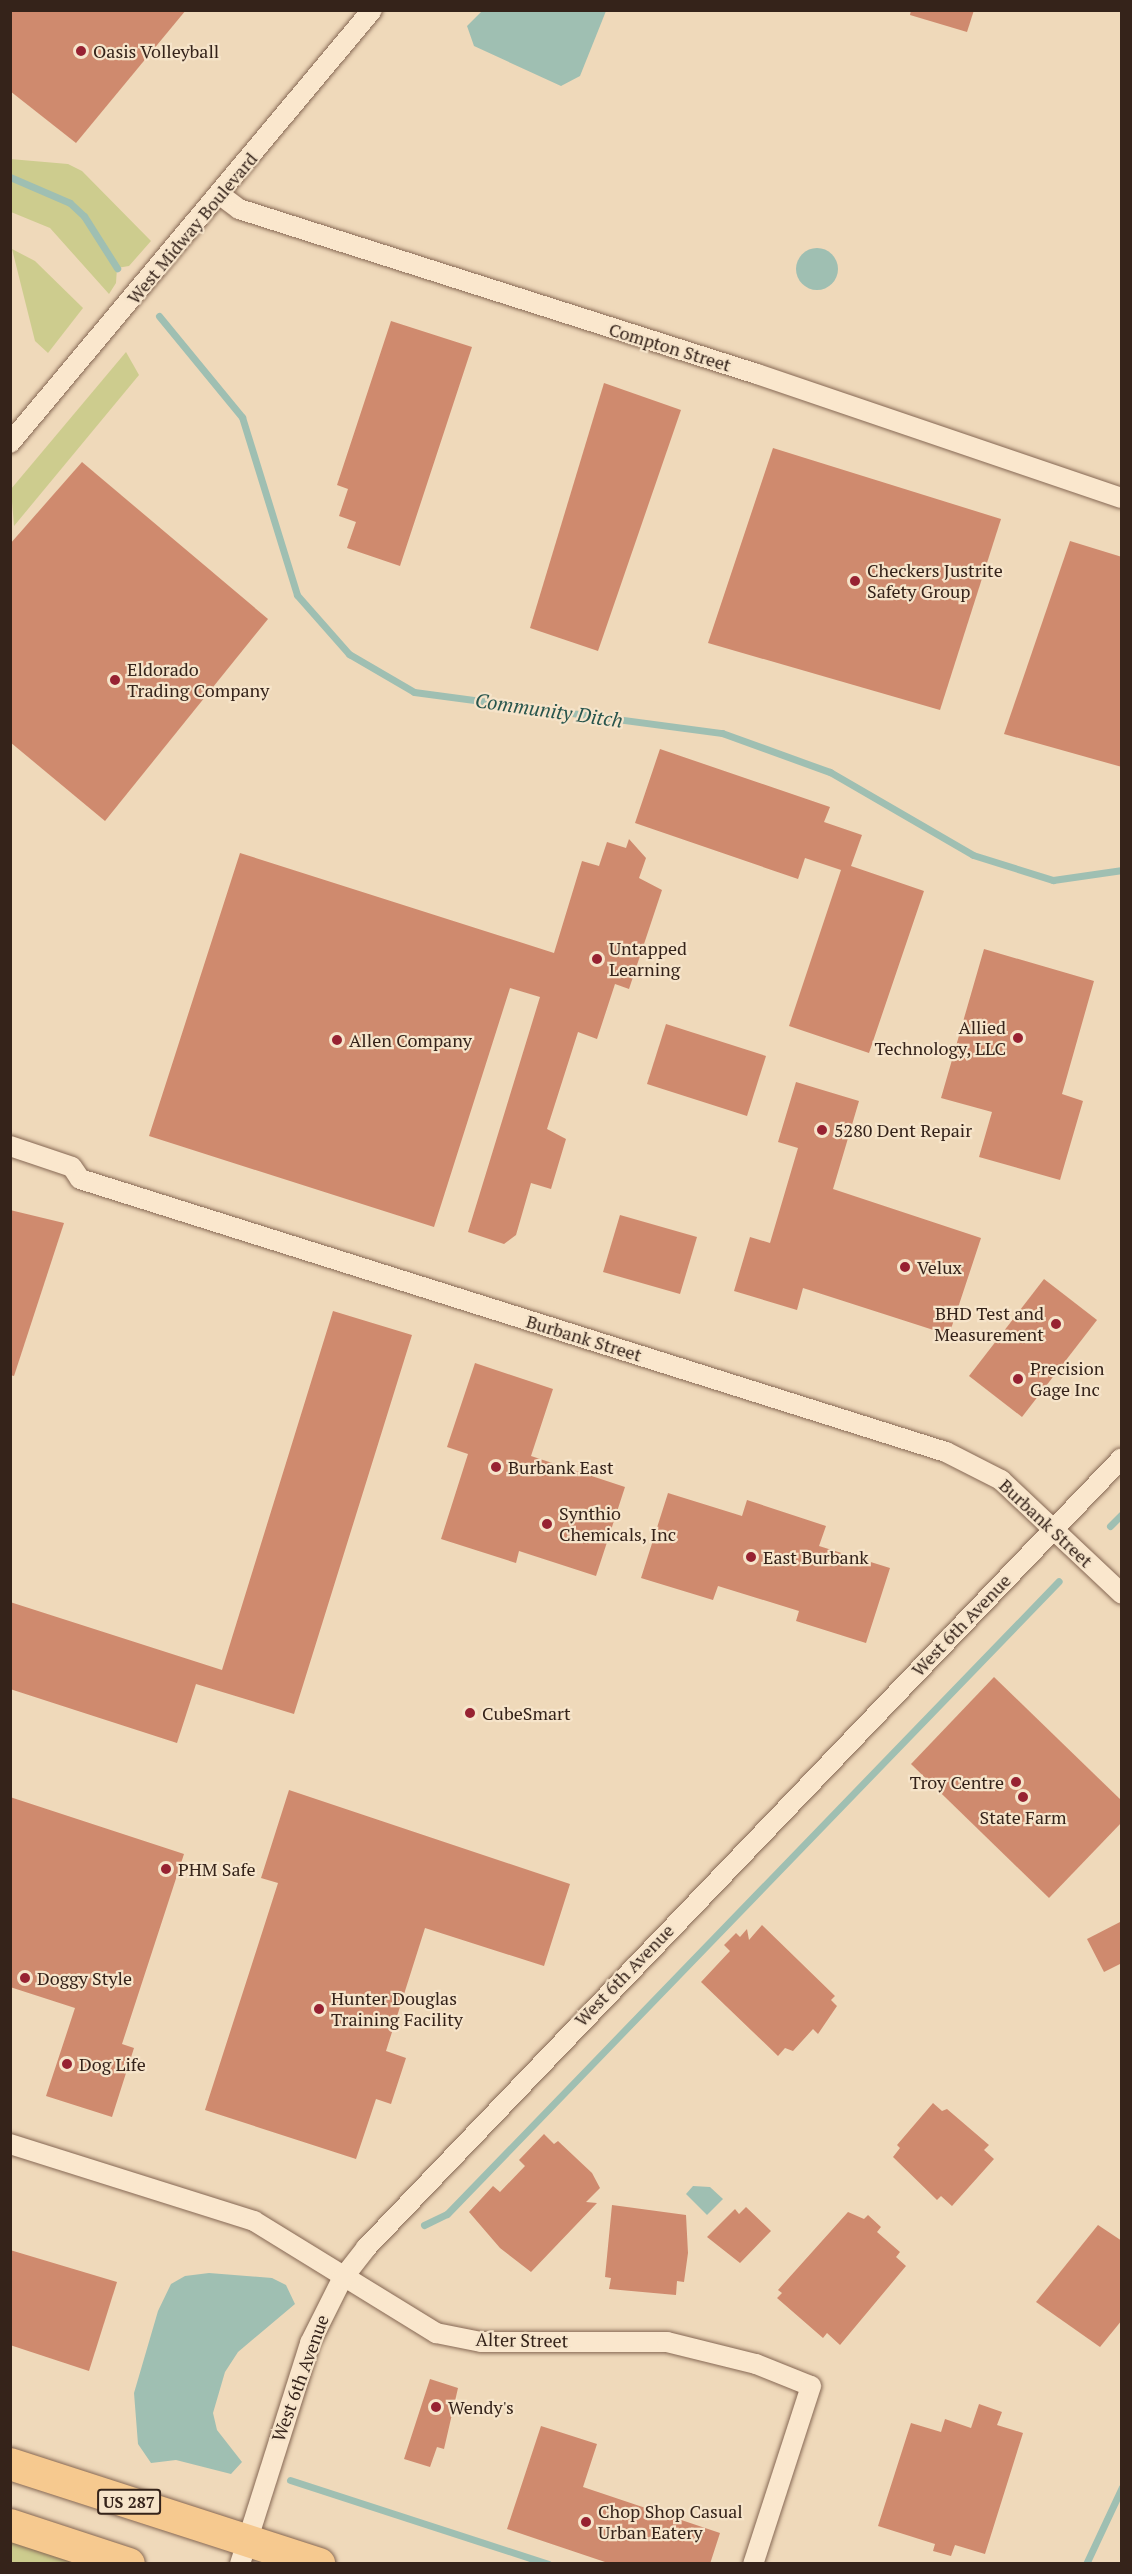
<!DOCTYPE html>
<html>
<head>
<meta charset="utf-8">
<style>
  body { margin:0 }
  #map { position:relative; width:1132px; height:2574px; overflow:hidden; background:#efd9ba; font-family:"PT Serif",serif }
  div>[style] { position:absolute }
  .green>* { inset:0; background:#cdcc8e }
  .water>* { inset:0; background:#9fbfb2 }
  .round { border-radius:50% }
  .stream>* { height:7px; margin:-3.5px; padding:0 3.5px; transform-origin:3.5px; border-radius:3.5px; background:#9fbfb2 }
  .building>* { inset:0; background:#cf8a6e }
  .roads { filter:drop-shadow(0 0 2px #866854) drop-shadow(0 0 2px #866854) }
  .street>* { height:20px; margin:-10px; padding:0 10px; transform-origin:10px; border-radius:10px; background:#fae7cd }
  .primary>* { height:32px; margin:-16px; padding:0 16px; transform-origin:16px; border-radius:16px; background:#f6c98f }
  .dots>* { width:16px; height:16px; translate:-50% -50%; box-sizing:border-box; border:3px solid #f6e4ca; border-radius:50% }
  span { translate:-50% -50%; white-space:nowrap; text-align:center; line-height:1.15; -webkit-text-stroke:4.5px #f6e4ca; paint-order:stroke }
  .shield-label span { padding:2px 4px; background:#f6e4ca; border:2px solid; border-radius:4px; -webkit-text-stroke-width:0 }
  .shield-label { font-size:16px; color:#35231a; font-weight:700 }
  .poi-label { font-size:18px; color:#35231a }
  .left { translate:0 -50%; text-align:left }
  .right { translate:-100% -50%; text-align:right }
  .street-label { font-size:18px; color:#35231a }
  .water-label { font-size:20px; color:#28554d; font-style:italic }
  .frame { position:absolute; inset:0; border:12px solid #35231a; pointer-events:none }
</style>
</head>
<body>
<div id="map">
  <div class="green">
    <div style="clip-path:polygon(10px 159px,68px 164px,82px 171px,151px 241px,129px 266px,117px 268px,116px 283px,109px 294px,50px 228px,11px 212px)"></div>
    <div style="clip-path:polygon(12px 249px,35px 261px,83px 308px,48px 353px,35px 341px)"></div>
    <div style="clip-path:polygon(126px 352px,139px 375px,14px 526px,11px 489px)"></div>
    <div style="clip-path:polygon(10px 2525px,129px 2563px,11px 2563px)"></div>
  </div>
  <div class="water">
    <div style="clip-path:polygon(482px 11px,482px 10px,606px 11px,580px 76px,561px 86px,474px 46px,467px 26px)"></div>
    <div class="round" style="left:796px;top:248px;width:42px;height:42px"></div>
    <div style="clip-path:polygon(693px 2186px,710px 2187px,723px 2199px,707px 2215px,686px 2194px)"></div>
    <div style="clip-path:polygon(209px 2273px,272px 2278px,286px 2285px,295px 2304px,238px 2352px,225px 2372px,213px 2413px,217px 2430px,242px 2462px,231px 2474px,176px 2460px,151px 2463px,138px 2444px,134px 2393px,158px 2311px,171px 2284px,185px 2276px)"></div>
  </div>
  <div class="stream">
    <div style="left:10px;top:177px;width:65px;rotate:23.4deg"></div>
    <div style="left:70px;top:203px;width:19px;rotate:43deg"></div>
    <div style="left:84px;top:216px;width:62px;rotate:57.6deg"></div>
    <div style="left:159px;top:316px;width:131px;rotate:50.6deg"></div>
    <div style="left:242px;top:417px;width:186px;rotate:72.8deg"></div>
    <div style="left:297px;top:595px;width:79px;rotate:48.6deg"></div>
    <div style="left:349px;top:654px;width:75px;rotate:30.3deg"></div>
    <div style="left:414px;top:692px;width:311px;rotate:7.6deg"></div>
    <div style="left:722px;top:733px;width:115px;rotate:19.9deg"></div>
    <div style="left:830px;top:772px;width:165px;rotate:30.1deg"></div>
    <div style="left:973px;top:855px;width:84px;rotate:17.4deg"></div>
    <div style="left:1053px;top:880px;width:70px;rotate:-8.2deg"></div>
    <div style="left:1110px;top:1526px;width:17px;rotate:-45deg"></div>
    <div style="left:424px;top:2225px;width:25px;rotate:-26deg"></div>
    <div style="left:447px;top:2214px;width:880px;rotate:-45.97deg"></div>
    <div style="left:290px;top:2480px;width:272px;rotate:18deg"></div>
    <div style="left:1086px;top:2564px;width:85px;rotate:-64.9deg"></div>
  </div>
  <div class="building">
    <div style="clip-path:polygon(10px 10px,186px 10px,76px 143px,10px 91px)"></div>
    <div style="clip-path:polygon(911px 10px,974px 10px,967px 32px,910px 15px)"></div>
    <div style="clip-path:polygon(391px 321px,472px 347px,400px 566px,347px 548px,356px 522px,339px 516px,348px 489px,337px 485px)"></div>
    <div style="clip-path:polygon(604px 383px,681px 410px,598px 651px,530px 628px)"></div>
    <div style="clip-path:polygon(773px 448px,1001px 519px,940px 710px,708px 643px)"></div>
    <div style="clip-path:polygon(82px 462px,268px 619px,105px 821px,10px 742px,10px 544px)"></div>
    <div style="clip-path:polygon(1070px 541px,1122px 557px,1122px 767px,1004px 734px)"></div>
    <div style="clip-path:polygon(660px 749px,830px 807px,824px 822px,862px 835px,851px 866px,924px 891px,869px 1053px,789px 1026px,841px 870px,805px 858px,798px 879px,635px 823px)"></div>
    <div style="clip-path:polygon(629px 839px,646px 858px,639px 878px,662px 890px,629px 989px,615px 984px,597px 1039px,578px 1032px,547px 1129px,566px 1139px,551px 1189px,531px 1183px,516px 1235px,504px 1244px,468px 1232px,540px 997px,510px 988px,434px 1227px,149px 1136px,240px 853px,554px 953px,582px 861px,599px 866px,607px 842px,626px 848px)"></div>
    <div style="clip-path:polygon(984px 949px,1094px 981px,1062px 1094px,1083px 1101px,1060px 1180px,979px 1157px,992px 1112px,941px 1098px)"></div>
    <div style="clip-path:polygon(666px 1024px,766px 1056px,747px 1116px,647px 1084px)"></div>
    <div style="clip-path:polygon(796px 1082px,859px 1101px,833px 1189px,981px 1238px,949px 1335px,803px 1288px,797px 1310px,734px 1291px,750px 1237px,770px 1243px,798px 1148px,778px 1142px)"></div>
    <div style="clip-path:polygon(10px 1210px,64px 1223px,14px 1376px,10px 1375px)"></div>
    <div style="clip-path:polygon(620px 1215px,697px 1237px,680px 1294px,603px 1272px)"></div>
    <div style="clip-path:polygon(1044px 1279px,1097px 1320px,1022px 1417px,969px 1376px)"></div>
    <div style="clip-path:polygon(333px 1311px,412px 1335px,294px 1714px,196px 1684px,177px 1743px,10px 1689px,10px 1602px,222px 1670px)"></div>
    <div style="clip-path:polygon(475px 1363px,553px 1389px,531px 1456px,625px 1487px,596px 1576px,519px 1551px,516px 1563px,441px 1539px,468px 1454px,447px 1447px)"></div>
    <div style="clip-path:polygon(668px 1493px,742px 1516px,747px 1500px,826px 1526px,819px 1546px,890px 1568px,866px 1643px,796px 1621px,799px 1611px,718px 1586px,713px 1600px,641px 1578px)"></div>
    <div style="clip-path:polygon(994px 1677px,1122px 1801px,1122px 1822px,1049px 1898px,911px 1764px)"></div>
    <div style="clip-path:polygon(289px 1790px,570px 1884px,544px 1966px,425px 1928px,386px 2051px,406px 2058px,391px 2104px,376px 2099px,356px 2159px,205px 2110px,278px 1883px,261px 1878px)"></div>
    <div style="clip-path:polygon(10px 1797px,184px 1854px,122px 2044px,134px 2048px,112px 2117px,46px 2096px,75px 2008px,10px 1987px)"></div>
    <div style="clip-path:polygon(1122px 1921px,1122px 1963px,1104px 1972px,1087px 1939px)"></div>
    <div style="clip-path:polygon(762px 1925px,835px 1996px,831px 2000px,837px 2006px,818px 2034px,813px 2029px,793px 2051px,785px 2048px,778px 2056px,701px 1982px,730px 1951px,724px 1945px,736px 1933px,740px 1937px,747px 1929px,749px 1940px)"></div>
    <div style="clip-path:polygon(933px 2103px,942px 2111px,947px 2109px,989px 2145px,984px 2150px,994px 2159px,952px 2206px,941px 2196px,937px 2200px,893px 2157px,900px 2148px,897px 2145px)"></div>
    <div style="clip-path:polygon(544px 2134px,554px 2144px,558px 2141px,592px 2173px,600px 2188px,586px 2202px,597px 2203px,531px 2272px,500px 2248px,469px 2212px,493px 2186px,500px 2192px,525px 2166px,519px 2160px)"></div>
    <div style="clip-path:polygon(612px 2205px,686px 2215px,688px 2253px,684px 2282px,677px 2281px,676px 2295px,609px 2289px,611px 2278px,605px 2277px)"></div>
    <div style="clip-path:polygon(746px 2207px,771px 2231px,740px 2263px,707px 2237px,735px 2209px,739px 2214px)"></div>
    <div style="clip-path:polygon(848px 2212px,864px 2219px,868px 2215px,881px 2227px,877px 2232px,900px 2252px,896px 2257px,906px 2266px,840px 2345px,827px 2333px,823px 2338px,777px 2298px,782px 2293px,778px 2290px)"></div>
    <div style="clip-path:polygon(1098px 2225px,1122px 2241px,1122px 2320px,1100px 2347px,1036px 2302px)"></div>
    <div style="clip-path:polygon(10px 2250px,117px 2282px,89px 2371px,10px 2345px)"></div>
    <div style="clip-path:polygon(430px 2379px,458px 2388px,444px 2449px,437px 2447px,430px 2467px,404px 2459px)"></div>
    <div style="clip-path:polygon(979px 2404px,1002px 2412px,997px 2425px,1023px 2433px,985px 2554px,955px 2545px,951px 2556px,933px 2551px,935px 2544px,878px 2526px,911px 2423px,941px 2432px,945px 2419px,971px 2428px)"></div>
    <div style="clip-path:polygon(541px 2426px,597px 2444px,583px 2487px,720px 2533px,710px 2564px,611px 2564px,507px 2529px)"></div>
  </div>
  <div class="roads">
    <div class="street">
      <div style="left:219px;top:194px;width:25px;rotate:37deg"></div>
      <div style="left:239px;top:209px;width:544px;rotate:17.67deg"></div>
      <div style="left:757px;top:374px;width:385px;rotate:18.8deg"></div>
      <div style="left:10px;top:443px;width:564px;rotate:-50.1deg"></div>
      <div style="left:10px;top:1146px;width:65px;rotate:18.7deg"></div>
      <div style="left:72px;top:1167px;width:14px;rotate:56deg"></div>
      <div style="left:80px;top:1179px;width:908px;rotate:17.5deg"></div>
      <div style="left:946px;top:1452px;width:62px;rotate:27deg"></div>
      <div style="left:1001px;top:1480px;width:166px;rotate:43.3deg"></div>
      <div style="left:10px;top:2144px;width:256px;rotate:17.5deg"></div>
      <div style="left:254px;top:2221px;width:214px;rotate:31.6deg"></div>
      <div style="left:436px;top:2333px;width:46px;rotate:11.3deg"></div>
      <div style="left:481px;top:2342px;width:186px"></div>
      <div style="left:667px;top:2342px;width:92px;rotate:13.9deg"></div>
      <div style="left:756px;top:2364px;width:59px;rotate:21.8deg"></div>
      <div style="left:811px;top:2386px;width:187px;rotate:108deg"></div>
      <div style="left:240px;top:2564px;width:232px;rotate:-72.4deg"></div>
      <div style="left:310px;top:2343px;width:72px;rotate:-63.4deg"></div>
      <div style="left:342px;top:2279px;width:39px;rotate:-52deg"></div>
      <div style="left:366px;top:2248px;width:1093px;rotate:-46.26deg"></div>
    </div>
    <div class="primary">
      <div style="left:10px;top:2464px;width:325px;rotate:17.9deg"></div>
      <div style="left:10px;top:2525px;width:125px;rotate:18.1deg"></div>
    </div>
  </div>
  <div class="dots">
    <div style="left:81px;top:51px;background:#972232"></div>
    <div style="left:855px;top:581px;background:#972232"></div>
    <div style="left:115px;top:680px;background:#972232"></div>
    <div style="left:597px;top:959px;background:#972232"></div>
    <div style="left:1018px;top:1038px;background:#972232"></div>
    <div style="left:337px;top:1040px;background:#972232"></div>
    <div style="left:822px;top:1130px;background:#972232"></div>
    <div style="left:905px;top:1267px;background:#972232"></div>
    <div style="left:1056px;top:1324px;background:#972232"></div>
    <div style="left:1018px;top:1379px;background:#972232"></div>
    <div style="left:496px;top:1467px;background:#972232"></div>
    <div style="left:547px;top:1524px;background:#972232"></div>
    <div style="left:751px;top:1557px;background:#972232"></div>
    <div style="left:470px;top:1713px;background:#972232"></div>
    <div style="left:1016px;top:1782px;background:#972232"></div>
    <div style="left:1023px;top:1797px;background:#972232"></div>
    <div style="left:166px;top:1869px;background:#972232"></div>
    <div style="left:25px;top:1978px;background:#972232"></div>
    <div style="left:319px;top:2009px;background:#972232"></div>
    <div style="left:67px;top:2064px;background:#972232"></div>
    <div style="left:436px;top:2407px;background:#972232"></div>
    <div style="left:586px;top:2522px;background:#972232"></div>
  </div>
  <div class="shield-label">
    <span style="left:129px;top:2502px">US 287</span>
  </div>
  <div class="poi-label">
    <span class="left" style="left:93px;top:51px">Oasis Volleyball</span>
    <span class="left" style="left:867px;top:581px">Checkers Justrite<br>Safety Group</span>
    <span class="left" style="left:127px;top:680px">Eldorado<br>Trading Company</span>
    <span class="left" style="left:609px;top:959px">Untapped<br>Learning</span>
    <span class="right" style="left:1006px;top:1038px">Allied<br>Technology, LLC</span>
    <span class="left" style="left:349px;top:1040px">Allen Company</span>
    <span class="left" style="left:834px;top:1130px">5280 Dent Repair</span>
    <span class="left" style="left:917px;top:1267px">Velux</span>
    <span class="right" style="left:1044px;top:1324px">BHD Test and<br>Measurement</span>
    <span class="left" style="left:1030px;top:1379px">Precision<br>Gage Inc</span>
    <span class="left" style="left:508px;top:1467px">Burbank East</span>
    <span class="left" style="left:559px;top:1524px">Synthio<br>Chemicals, Inc</span>
    <span class="left" style="left:763px;top:1557px">East Burbank</span>
    <span class="left" style="left:482px;top:1713px">CubeSmart</span>
    <span class="right" style="left:1004px;top:1782px">Troy Centre</span>
    <span style="left:1023px;top:1817px">State Farm</span>
    <span class="left" style="left:178px;top:1869px">PHM Safe</span>
    <span class="left" style="left:37px;top:1978px">Doggy Style</span>
    <span class="left" style="left:331px;top:2009px">Hunter Douglas<br>Training Facility</span>
    <span class="left" style="left:79px;top:2064px">Dog Life</span>
    <span class="left" style="left:448px;top:2407px">Wendy's</span>
    <span class="left" style="left:598px;top:2522px">Chop Shop Casual<br>Urban Eatery</span>
  </div>
  <div class="street-label">
    <span style="left:192px;top:228px;rotate:-50deg">West Midway Boulevard</span>
    <span style="left:670px;top:347px;rotate:17deg">Compton Street</span>
    <span style="left:584px;top:1338px;rotate:17deg">Burbank Street</span>
    <span style="left:1046px;top:1523px;rotate:43deg">Burbank Street</span>
    <span style="left:961px;top:1625px;rotate:-46deg">West 6th Avenue</span>
    <span style="left:624px;top:1975px;rotate:-46deg">West 6th Avenue</span>
    <span style="left:522px;top:2340px;rotate:1deg">Alter Street</span>
    <span style="left:300px;top:2378px;rotate:-70deg">West 6th Avenue</span>
  </div>
  <div class="water-label">
    <span style="left:549px;top:710px;rotate:8deg">Community Ditch</span>
  </div>
  <div class="frame"></div>
</div>
</body>
</html>
